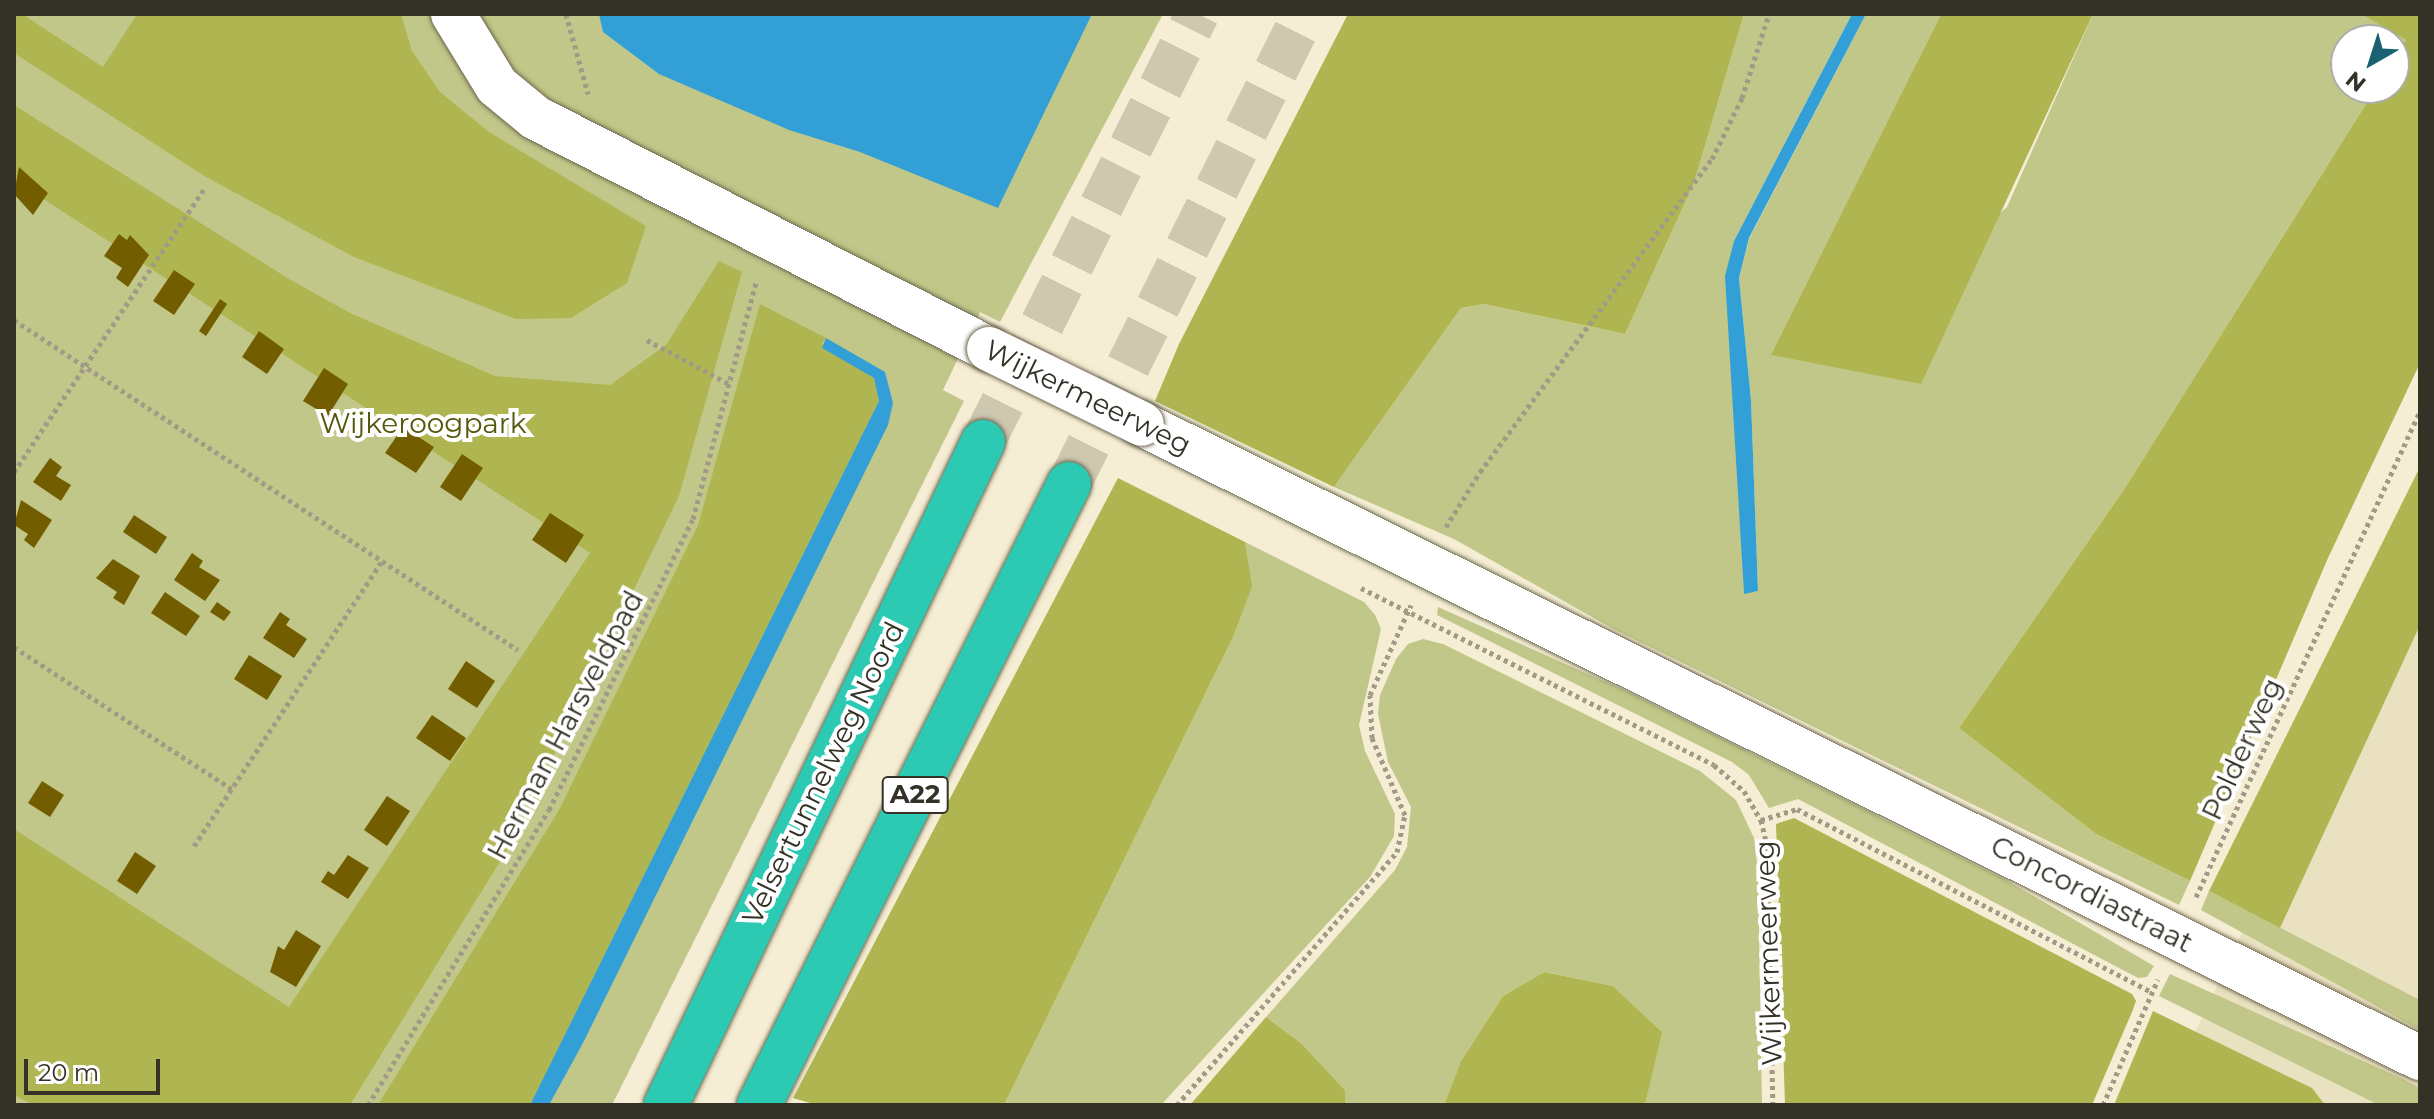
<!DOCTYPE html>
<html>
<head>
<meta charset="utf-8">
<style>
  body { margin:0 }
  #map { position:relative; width:2434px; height:1119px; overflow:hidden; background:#f5eed4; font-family:Montserrat,sans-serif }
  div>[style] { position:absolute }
  .built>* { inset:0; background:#eae1c0 }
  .green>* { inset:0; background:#c1c788 }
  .forest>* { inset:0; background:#afb651 }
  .water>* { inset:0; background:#32a0d6 }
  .building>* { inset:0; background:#725e00 }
  .highway-tunnel>* { height:44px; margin-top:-22px; transform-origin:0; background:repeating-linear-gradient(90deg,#cec8b1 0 44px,transparent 0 66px) }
  .path>* { height:5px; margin-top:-2.5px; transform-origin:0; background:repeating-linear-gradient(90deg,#a09a87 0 4px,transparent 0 8px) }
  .roads { filter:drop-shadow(0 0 2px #6d6750) drop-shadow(0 0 2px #6d6750) }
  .secondary>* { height:44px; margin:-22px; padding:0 22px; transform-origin:22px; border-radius:22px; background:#fff }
  .highway>* { height:44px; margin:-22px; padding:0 22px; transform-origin:22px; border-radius:22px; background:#2cc9b3 }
  .bridges { filter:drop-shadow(0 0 2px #6d6750) drop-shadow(0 0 2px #6d6750) }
  .secondary-bridge>* { height:44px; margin:-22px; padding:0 22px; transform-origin:22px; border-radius:22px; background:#fff }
  span { translate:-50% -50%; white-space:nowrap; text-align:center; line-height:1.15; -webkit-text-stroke:8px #fff; paint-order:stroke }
  .shield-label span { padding:2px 6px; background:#fff; border:2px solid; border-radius:6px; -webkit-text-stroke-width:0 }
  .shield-label { font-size:26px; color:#343127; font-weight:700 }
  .street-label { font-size:28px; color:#343127 }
  .park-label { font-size:28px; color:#54580c }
  .frame { position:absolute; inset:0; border:16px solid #343127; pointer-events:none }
  .north { position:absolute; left:2330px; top:24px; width:80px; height:80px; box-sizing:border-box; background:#fff; border:2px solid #aeada9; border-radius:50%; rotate:219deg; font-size:22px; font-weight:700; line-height:32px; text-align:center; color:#343127 }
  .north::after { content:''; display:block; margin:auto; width:28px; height:36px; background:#1a6171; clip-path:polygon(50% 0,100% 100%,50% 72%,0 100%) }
  .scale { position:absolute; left:24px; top:1059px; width:136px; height:36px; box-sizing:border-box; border:4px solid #343127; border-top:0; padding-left:10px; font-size:24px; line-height:28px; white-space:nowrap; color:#343127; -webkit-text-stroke:6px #fff; paint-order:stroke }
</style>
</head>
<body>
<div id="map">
  <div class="built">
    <div style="clip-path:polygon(2420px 554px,2420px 1105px,2161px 1105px)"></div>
  </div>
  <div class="green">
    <div style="clip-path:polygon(14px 14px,1163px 14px,1000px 322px,980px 312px,943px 390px,964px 401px,612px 1105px,549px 1105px,887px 425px,539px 1105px,14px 1105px)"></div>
    <div style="clip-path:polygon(1744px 14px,1852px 14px,1734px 241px,1744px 593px,1758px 591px,1751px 400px,1739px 278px,1749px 239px,1866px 14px,1941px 14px,1772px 355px,1826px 362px,2007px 207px,2093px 14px,2361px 14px,2407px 40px,2394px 60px,2394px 40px,2346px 40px,2346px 88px,2376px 88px,2125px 488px,1959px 728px,2096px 834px,2190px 881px,2179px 905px,1615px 630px,1454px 539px,1334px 487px,1461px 308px,1484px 304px,1625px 334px,1694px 183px)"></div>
    <div style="clip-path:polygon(1245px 542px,1364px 602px,1375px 615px,1381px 629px,1359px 725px,1365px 751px,1395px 814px,1394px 836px,1370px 877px,1161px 1105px,1004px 1105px,1234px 635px,1251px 586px)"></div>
    <div style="clip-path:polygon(1438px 607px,1624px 690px,2006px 880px,2154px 966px,2147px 977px,2138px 978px,1798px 799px,1769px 808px,1749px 775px,1732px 762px,1437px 615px)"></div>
    <div style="clip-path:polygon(1423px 639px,1443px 644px,1700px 771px,1736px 800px,1754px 838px,1758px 871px,1762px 1105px,1645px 1105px,1661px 1031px,1613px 986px,1546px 972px,1503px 996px,1461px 1061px,1444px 1105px,1345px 1105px,1345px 1090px,1301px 1043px,1266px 1017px,1395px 870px,1407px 847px,1411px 807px,1388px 762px,1378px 714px,1380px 695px,1396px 659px,1408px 644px)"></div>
    <div style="clip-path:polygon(2209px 891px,2420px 1000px,2420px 1030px,2201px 910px)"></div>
    <div style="clip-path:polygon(2170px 974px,2403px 1079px,2420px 1088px,2420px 1105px,2379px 1105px,2159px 996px)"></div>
  </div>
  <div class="forest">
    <div style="clip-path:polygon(14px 14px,22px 14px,103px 67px,137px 14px,401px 14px,412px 51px,440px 92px,489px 132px,646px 226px,627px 283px,571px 318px,516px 319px,354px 257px,206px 177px,14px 53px)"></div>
    <div style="clip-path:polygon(1348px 14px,1744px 14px,1694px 183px,1625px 334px,1484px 304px,1461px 308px,1334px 487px,1155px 401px,1179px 344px)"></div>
    <div style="clip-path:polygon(1941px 14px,2093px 14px,1921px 384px,1771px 355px)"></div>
    <div style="clip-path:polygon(2361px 14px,2420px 14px,2420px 363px,2328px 558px,2190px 881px,2096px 834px,1959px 728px,2125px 488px,2376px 88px,2394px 88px,2394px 60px,2406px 40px)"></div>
    <div style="clip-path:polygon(14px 105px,289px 279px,350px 313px,495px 376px,610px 385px,666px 345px,719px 261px,742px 272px,679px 496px,512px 842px,350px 1105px,33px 1105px,14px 1095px,14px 829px,289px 1007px,590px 553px,14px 180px)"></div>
    <div style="clip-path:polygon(760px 304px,826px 338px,822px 343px,874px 378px,879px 401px,530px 1105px,378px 1105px,559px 810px,698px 525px)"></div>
    <div style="clip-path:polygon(2420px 467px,2420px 625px,2280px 928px,2209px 891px)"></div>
    <div style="clip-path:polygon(1118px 478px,1245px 542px,1252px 586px,1234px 635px,1004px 1105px,817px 1105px,793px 1098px)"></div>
    <div style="clip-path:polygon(1794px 818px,2132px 994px,2136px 1001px,2132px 1012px,2092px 1105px,1785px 1105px,1776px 824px)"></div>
    <div style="clip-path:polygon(1545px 972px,1613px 986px,1662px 1032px,1645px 1105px,1444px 1105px,1461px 1061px,1503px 996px)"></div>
    <div style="clip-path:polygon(2153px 1011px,2312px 1088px,2325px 1105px,2114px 1105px)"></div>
    <div style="clip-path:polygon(1266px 1017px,1301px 1043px,1345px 1090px,1345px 1105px,1190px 1105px)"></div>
  </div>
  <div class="water">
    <div style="clip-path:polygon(599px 14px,1092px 14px,998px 208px,860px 152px,789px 130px,659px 74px,603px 32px)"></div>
    <div style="clip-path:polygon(1852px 14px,1866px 14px,1749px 238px,1739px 278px,1751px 400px,1758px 591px,1744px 594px,1725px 276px,1734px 241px)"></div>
    <div style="clip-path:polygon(826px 338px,885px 372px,893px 403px,888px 425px,583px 1043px,549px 1105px,530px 1105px,879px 401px,874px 378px,822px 348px)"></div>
  </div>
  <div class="building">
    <div style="clip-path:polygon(19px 167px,48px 193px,33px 215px,14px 194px)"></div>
    <div style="clip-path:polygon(119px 234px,127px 240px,130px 235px,149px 255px,128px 287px,116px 278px,122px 268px,104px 256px)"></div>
    <div style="clip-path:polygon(174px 270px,195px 284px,174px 315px,153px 301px)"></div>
    <div style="clip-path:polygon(220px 299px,227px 304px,206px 336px,199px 331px)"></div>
    <div style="clip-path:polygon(259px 331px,284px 349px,267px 374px,242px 357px)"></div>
    <div style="clip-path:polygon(324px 368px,348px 384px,328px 416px,303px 401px)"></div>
    <div style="clip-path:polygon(403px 427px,434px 447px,416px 473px,385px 453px)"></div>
    <div style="clip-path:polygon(462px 454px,483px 468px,461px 501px,440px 487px)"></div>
    <div style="clip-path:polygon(50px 458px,62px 467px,56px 476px,71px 485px,61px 501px,33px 482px)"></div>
    <div style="clip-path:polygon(21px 500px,52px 520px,34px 548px,24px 540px,28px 534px,14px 525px)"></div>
    <div style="clip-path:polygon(550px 513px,584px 535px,566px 563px,532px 540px)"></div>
    <div style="clip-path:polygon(134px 515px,167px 537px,156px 554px,123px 532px)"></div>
    <div style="clip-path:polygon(192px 553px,203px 561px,199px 567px,220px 580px,205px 601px,174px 580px)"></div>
    <div style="clip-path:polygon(113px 559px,140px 576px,124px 605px,113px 598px,117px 592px,96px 578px)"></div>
    <div style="clip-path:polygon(165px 592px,200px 616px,186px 636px,151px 613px)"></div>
    <div style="clip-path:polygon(217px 602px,231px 612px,224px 621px,210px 612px)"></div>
    <div style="clip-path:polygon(280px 612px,290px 619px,286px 625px,307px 639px,294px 658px,263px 638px)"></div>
    <div style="clip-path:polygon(249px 655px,282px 676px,267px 700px,234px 679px)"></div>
    <div style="clip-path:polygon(466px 661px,495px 681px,477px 708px,448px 689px)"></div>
    <div style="clip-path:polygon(432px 715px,466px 738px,450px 761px,416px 738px)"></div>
    <div style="clip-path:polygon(42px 781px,64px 795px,50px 817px,28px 803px)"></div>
    <div style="clip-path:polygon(387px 796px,410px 811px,387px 846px,364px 830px)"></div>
    <div style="clip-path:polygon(135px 852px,156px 866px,137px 894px,117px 881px)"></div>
    <div style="clip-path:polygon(348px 855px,369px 868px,348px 899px,321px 882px,328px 871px,334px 875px)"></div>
    <div style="clip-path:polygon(296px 930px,321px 946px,296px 987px,270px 972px,278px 946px,284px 950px)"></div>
  </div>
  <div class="highway-tunnel">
    <div style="left:983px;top:442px;width:479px;rotate:-63.4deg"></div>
    <div style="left:1069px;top:484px;width:525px;rotate:-63.43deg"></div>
  </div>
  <div class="path">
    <div style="left:566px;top:14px;width:83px;rotate:74.6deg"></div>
    <div style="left:14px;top:320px;width:602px;rotate:33.22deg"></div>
    <div style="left:647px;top:340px;width:95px;rotate:28.2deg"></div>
    <div style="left:14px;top:472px;width:341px;rotate:-56.1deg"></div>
    <div style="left:1446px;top:527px;width:65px;rotate:-58.3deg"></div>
    <div style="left:1480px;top:472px;width:390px;rotate:-53.5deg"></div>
    <div style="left:1712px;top:159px;width:68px;rotate:-63.8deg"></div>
    <div style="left:1742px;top:98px;width:88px;rotate:-72.2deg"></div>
    <div style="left:1361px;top:588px;width:395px;rotate:26.6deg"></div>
    <div style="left:1714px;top:765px;width:40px;rotate:41deg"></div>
    <div style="left:1744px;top:791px;width:34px;rotate:60deg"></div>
    <div style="left:1761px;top:820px;width:27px;rotate:77deg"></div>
    <div style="left:1767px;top:846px;width:259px;rotate:88.7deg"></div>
    <div style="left:14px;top:647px;width:260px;rotate:33.1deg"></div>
    <div style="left:1761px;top:820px;width:38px;rotate:-17deg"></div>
    <div style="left:1797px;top:809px;width:399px;rotate:27.3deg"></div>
    <div style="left:194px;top:846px;width:341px;rotate:-56.6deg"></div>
    <div style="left:2196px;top:897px;width:535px;rotate:-65.25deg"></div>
    <div style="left:368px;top:1105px;width:346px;rotate:-58.5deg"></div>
    <div style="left:549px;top:810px;width:325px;rotate:-63.7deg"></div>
    <div style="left:693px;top:519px;width:248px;rotate:-75.1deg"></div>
    <div style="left:1177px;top:1105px;width:335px;rotate:-49deg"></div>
    <div style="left:1397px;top:852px;width:38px;rotate:-78deg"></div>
    <div style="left:1405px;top:815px;width:84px;rotate:-113.2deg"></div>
    <div style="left:1372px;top:738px;width:43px;rotate:-92.7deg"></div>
    <div style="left:1370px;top:695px;width:99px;rotate:-65.5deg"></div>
    <div style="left:2103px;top:1105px;width:137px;rotate:-66.4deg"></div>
  </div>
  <div class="roads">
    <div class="secondary">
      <div style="left:453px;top:14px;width:84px;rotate:58.6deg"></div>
      <div style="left:497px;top:86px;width:50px;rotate:39.4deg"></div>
      <div style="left:536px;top:118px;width:508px;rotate:27.02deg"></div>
      <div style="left:1142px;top:424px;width:1427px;rotate:26.39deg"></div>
    </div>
    <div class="highway">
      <div style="left:666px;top:1105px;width:735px;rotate:-64.45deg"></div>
      <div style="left:759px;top:1105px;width:694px;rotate:-63.47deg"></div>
    </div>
  </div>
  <div class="bridges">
    <div class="secondary-bridge">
      <div style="left:989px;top:349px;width:170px;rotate:26.1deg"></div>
    </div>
  </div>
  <div class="shield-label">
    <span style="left:915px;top:795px">A22</span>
  </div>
  <div class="street-label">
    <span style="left:1088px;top:397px;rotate:26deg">Wijkermeerweg</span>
    <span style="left:565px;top:725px;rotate:-62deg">Herman Harsveldpad</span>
    <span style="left:2242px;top:749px;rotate:-65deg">Polderweg</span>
    <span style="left:823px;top:773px;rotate:-64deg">Velsertunnelweg Noord</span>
    <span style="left:2092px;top:894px;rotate:27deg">Concordiastraat</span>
    <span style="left:1768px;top:953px;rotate:-92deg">Wijkermeerweg</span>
  </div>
  <div class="park-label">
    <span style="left:423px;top:423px">Wijkeroogpark</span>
  </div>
  <div class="frame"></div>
  <div class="north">N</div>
  <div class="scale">20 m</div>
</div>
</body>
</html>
